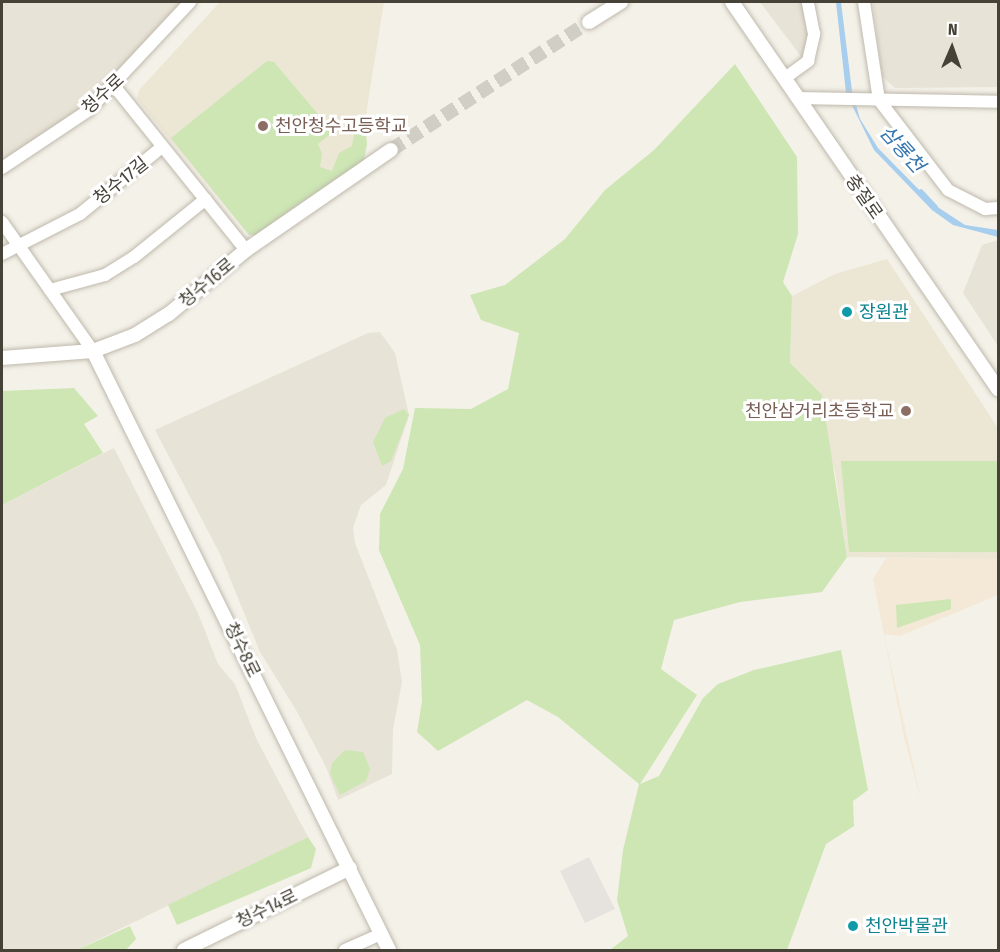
<!DOCTYPE html>
<html>
<head>
<meta charset="utf-8">
<style>
  body { margin:0 }
  #map { position:relative; width:1000px; height:952px; overflow:hidden; background:#f4f1e9; font-family:"Fira Sans Condensed","Noto Sans KR",sans-serif }
  div>[style] { position:absolute }
  .residential>* { inset:0; background:#e8e3d7 }
  .commercial>* { inset:0; background:#f4e9d6 }
  .industrial>* { inset:0; background:#e6e3de }
  .education>* { inset:0; background:#ece6d4 }
  .green>* { inset:0; background:#cde6b4 }
  .water>* { inset:0; background:#a8ceee }
  .stream>* { height:4px; margin:-2px; padding:0 2px; transform-origin:2px; border-radius:2px; background:#a8ceee }
  .tertiary-tunnel>* { height:14px; margin-top:-7px; transform-origin:0; background:repeating-linear-gradient(90deg,#d1cec6 0 14px,transparent 0 21px) }
  .roads { filter:drop-shadow(0 0 2px #bfb9ac) drop-shadow(0 0 2px #bfb9ac) }
  .minor>* { height:12px; margin:-6px; padding:0 6px; transform-origin:6px; border-radius:6px; background:#fff }
  .tertiary>* { height:14px; margin:-7px; padding:0 7px; transform-origin:7px; border-radius:7px; background:#fff }
  .dots>* { width:16px; height:16px; translate:-50% -50%; box-sizing:border-box; border:3px solid #fff; border-radius:50% }
  span { translate:-50% -50%; white-space:nowrap; text-align:center; line-height:1.15; -webkit-text-stroke:6px #fff; paint-order:stroke }
  .street-label { font-size:18px; color:#474238 }
  .education-label { font-size:18px; color:#785e54 }
  .left { translate:0 -50%; text-align:left }
  .right { translate:-100% -50%; text-align:right }
  .culture-label { font-size:18px; color:#0d838f }
  .water-label { font-size:20px; color:#3576af; font-style:italic }
  .frame { position:absolute; inset:0; border:3px solid #474238; pointer-events:none }
  .north { position:absolute; left:922px; top:18px; width:60px; height:60px; -webkit-text-stroke:4px #fff; paint-order:stroke; rotate:2deg; font-size:16px; font-weight:700; line-height:24px; text-align:center; color:#474238 }
  .north::after { content:''; display:block; margin:auto; width:21px; height:27px; background:#474238; clip-path:polygon(50% 0,100% 100%,50% 72%,0 100%) }
</style>
</head>
<body>
<div id="map">
  <div class="residential">
    <div style="clip-path:polygon(2px 2px,183px 2px,98px 93px,70px 118px,2px 163px)"></div>
    <div style="clip-path:polygon(760px 2px,808px 2px,814px 34px,806px 63px)"></div>
    <div style="clip-path:polygon(873px 2px,998px 2px,998px 87px,895px 88px,882px 76px)"></div>
    <div style="clip-path:polygon(998px 240px,998px 346px,963px 293px,982px 245px)"></div>
    <div style="clip-path:polygon(380px 332px,395px 353px,409px 415px,386px 485px,361px 505px,353px 528px,355px 543px,397px 650px,402px 682px,393px 729px,392px 774px,338px 800px,326px 767px,296px 710px,260px 652px,220px 554px,155px 430px,368px 333px)"></div>
    <div style="clip-path:polygon(114px 448px,198px 613px,218px 664px,235px 684px,256px 738px,308px 837px,77px 950px,2px 950px,2px 505px)"></div>
  </div>
  <div class="commercial">
    <div style="clip-path:polygon(886px 558px,998px 559px,998px 595px,900px 636px,884px 634px,922px 803px,904px 738px,873px 579px)"></div>
  </div>
  <div class="industrial">
    <div style="clip-path:polygon(589px 857px,615px 909px,585px 923px,560px 871px)"></div>
  </div>
  <div class="education">
    <div style="clip-path:polygon(220px 2px,384px 2px,367px 108px,364px 160px,249px 235px,137px 99px,139px 90px)"></div>
    <div style="clip-path:polygon(887px 259px,998px 428px,998px 559px,847px 557px,835px 471px,790px 363px,792px 296px,835px 274px)"></div>
  </div>
  <div class="green">
    <div style="clip-path:polygon(267px 61px,274px 62px,333px 132px,318px 144px,322px 154px,320px 167px,332px 171px,339px 153px,352px 146px,355px 131px,365px 123px,367px 144px,364px 160px,259px 235px,249px 235px,171px 138px)"></div>
    <div style="clip-path:polygon(735px 64px,797px 157px,798px 234px,783px 282px,792px 296px,790px 363px,822px 395px,847px 557px,822px 592px,740px 602px,674px 620px,661px 669px,697px 695px,640px 784px,659px 776px,703px 698px,718px 684px,754px 670px,841px 650px,868px 790px,853px 801px,854px 826px,826px 844px,787px 950px,610px 950px,628px 936px,617px 900px,623px 850px,639px 784px,558px 717px,527px 700px,438px 751px,417px 732px,422px 701px,420px 645px,379px 550px,380px 514px,403px 469px,415px 408px,471px 409px,508px 389px,519px 333px,481px 320px,470px 295px,505px 285px,565px 239px,605px 190px,654px 150px)"></div>
    <div style="clip-path:polygon(74px 388px,98px 416px,84px 424px,103px 453px,2px 505px,2px 391px)"></div>
    <div style="clip-path:polygon(404px 409px,409px 415px,391px 461px,382px 466px,373px 442px,385px 418px)"></div>
    <div style="clip-path:polygon(841px 461px,998px 461px,998px 552px,849px 552px)"></div>
    <div style="clip-path:polygon(951px 599px,951px 609px,897px 628px,896px 605px)"></div>
    <div style="clip-path:polygon(345px 750px,363px 752px,370px 769px,366px 781px,340px 795px,330px 774px,332px 763px)"></div>
    <div style="clip-path:polygon(308px 837px,316px 849px,311px 868px,177px 925px,168px 905px)"></div>
    <div style="clip-path:polygon(130px 926px,136px 939px,126px 950px,77px 950px)"></div>
  </div>
  <div class="water">
    <div style="clip-path:polygon(836px 2px,841px 2px,852px 91px,860px 119px,878px 148px,933px 204px,965px 225px,998px 230px,998px 237px,953px 225px,932px 210px,874px 150px,846px 93px)"></div>
  </div>
  <div class="stream">
    <div style="left:921px;top:191px;width:22px;rotate:47deg"></div>
  </div>
  <div class="tertiary-tunnel">
    <div style="left:391px;top:150px;width:236px;rotate:-32.9deg"></div>
  </div>
  <div class="roads">
    <div class="minor">
      <div style="left:864px;top:2px;width:99px;rotate:81.3deg"></div>
      <div style="left:879px;top:100px;width:113px;rotate:52.5deg"></div>
      <div style="left:948px;top:190px;width:42px;rotate:27.2deg"></div>
      <div style="left:985px;top:209px;width:13px;rotate:-4deg"></div>
      <div style="left:785px;top:78px;width:29px;rotate:-36deg"></div>
      <div style="left:808px;top:61px;width:28px;rotate:-77deg"></div>
      <div style="left:814px;top:34px;width:33px;rotate:-101deg"></div>
      <div style="left:114px;top:86px;width:211px;rotate:51.2deg"></div>
      <div style="left:798px;top:98px;width:200px;rotate:1.1deg"></div>
      <div style="left:2px;top:168px;width:105px;rotate:-33.7deg"></div>
      <div style="left:89px;top:110px;width:148px;rotate:-46.9deg"></div>
      <div style="left:2px;top:222px;width:158px;rotate:54.8deg"></div>
      <div style="left:2px;top:254px;width:88px;rotate:-27.1deg"></div>
      <div style="left:80px;top:214px;width:106px;rotate:-39.3deg"></div>
      <div style="left:50px;top:290px;width:57px;rotate:-15.3deg"></div>
      <div style="left:105px;top:275px;width:34px;rotate:-32deg"></div>
      <div style="left:134px;top:257px;width:92px;rotate:-38.9deg"></div>
      <div style="left:345px;top:950px;width:39px;rotate:-24deg"></div>
    </div>
    <div class="tertiary">
      <div style="left:732px;top:2px;width:470px;rotate:55.5deg"></div>
      <div style="left:589px;top:22px;width:38px;rotate:-32deg"></div>
      <div style="left:93px;top:351px;width:668px;rotate:63.7deg"></div>
      <div style="left:2px;top:358px;width:91px;rotate:-4.4deg"></div>
      <div style="left:93px;top:351px;width:45px;rotate:-20.9deg"></div>
      <div style="left:135px;top:335px;width:40px;rotate:-32deg"></div>
      <div style="left:169px;top:314px;width:100px;rotate:-39.7deg"></div>
      <div style="left:246px;top:250px;width:176px;rotate:-34.6deg"></div>
      <div style="left:184px;top:950px;width:185px;rotate:-26.3deg"></div>
    </div>
  </div>
  <div class="dots">
    <div style="left:263px;top:126px;background:#8d6e63"></div>
    <div style="left:847px;top:312px;background:#0f9aa8"></div>
    <div style="left:906px;top:411px;background:#8d6e63"></div>
    <div style="left:853px;top:926px;background:#0f9aa8"></div>
  </div>
  <div class="street-label">
    <span style="left:103px;top:94px;rotate:-43deg">청수로</span>
    <span style="left:121px;top:181px;rotate:-39deg">청수17길</span>
    <span style="left:864px;top:197px;rotate:55deg">충절로</span>
    <span style="left:207px;top:283px;rotate:-40deg">청수16로</span>
    <span style="left:242px;top:650px;rotate:64deg">청수8로</span>
    <span style="left:267px;top:909px;rotate:-26deg">청수14로</span>
  </div>
  <div class="education-label">
    <span class="left" style="left:275px;top:126px">천안청수고등학교</span>
    <span class="right" style="left:894px;top:411px">천안삼거리초등학교</span>
  </div>
  <div class="culture-label">
    <span class="left" style="left:859px;top:312px">장원관</span>
    <span class="left" style="left:865px;top:926px">천안박물관</span>
  </div>
  <div class="water-label">
    <span style="left:902px;top:149px;rotate:48deg">삼룡천</span>
  </div>
  <div class="frame"></div>
  <div class="north">N</div>
</div>
</body>
</html>
